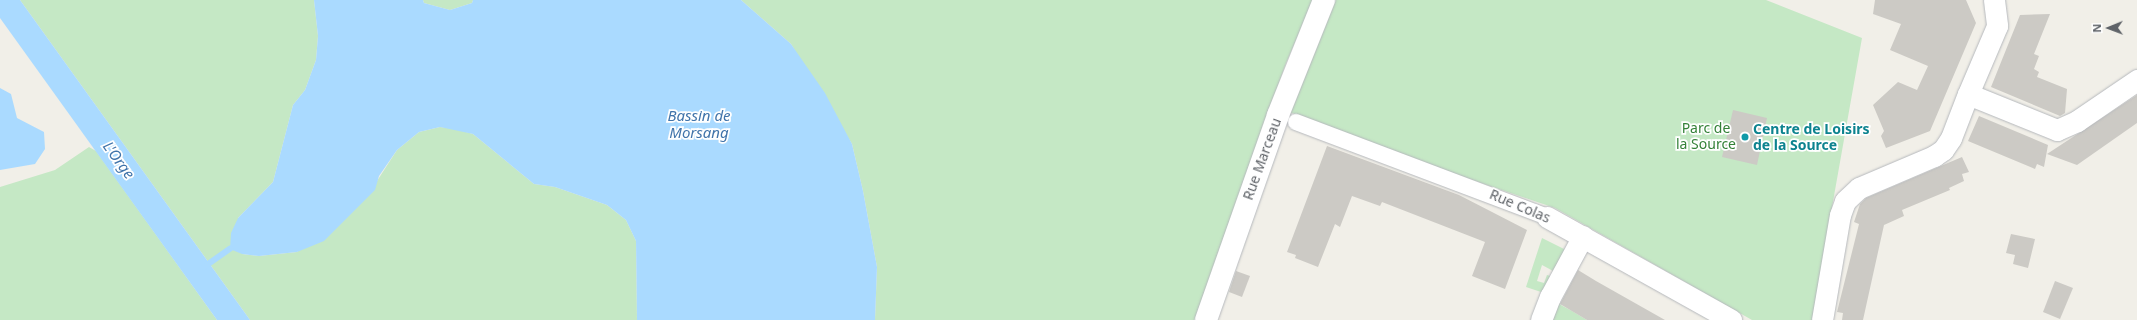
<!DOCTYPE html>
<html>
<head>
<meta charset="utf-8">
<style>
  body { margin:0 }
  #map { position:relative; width:2137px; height:320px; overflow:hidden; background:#f1efe8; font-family:"Noto Sans",sans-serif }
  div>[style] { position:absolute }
  .green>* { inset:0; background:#c5e8c5 }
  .water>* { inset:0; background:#aadaff }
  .stream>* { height:5.5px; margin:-2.75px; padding:0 2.75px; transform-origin:2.75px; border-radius:2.75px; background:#aadaff }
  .building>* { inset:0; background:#cccac5 }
  .roads { filter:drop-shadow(0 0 1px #b5b8bc) drop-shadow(0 0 1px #b5b8bc) }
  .pedestrian>* { height:16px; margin:-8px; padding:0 8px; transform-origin:8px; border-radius:8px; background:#fff }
  .minor>* { height:21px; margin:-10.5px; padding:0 10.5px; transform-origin:10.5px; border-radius:10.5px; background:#fff }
  .secondary>* { height:22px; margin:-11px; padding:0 11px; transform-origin:11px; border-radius:11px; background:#fff }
  .dots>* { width:11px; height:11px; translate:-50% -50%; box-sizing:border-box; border:2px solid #fff; border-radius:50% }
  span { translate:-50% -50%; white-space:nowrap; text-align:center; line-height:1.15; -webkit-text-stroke:3.5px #fff; paint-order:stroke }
  .park-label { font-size:14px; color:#348238 }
  .culture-label { font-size:14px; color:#0d838f; font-weight:700 }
  .left { translate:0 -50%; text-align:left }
  .street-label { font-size:14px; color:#5f6368 }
  .water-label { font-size:15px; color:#4174aa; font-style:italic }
  .north { position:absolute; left:2089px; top:8px; width:40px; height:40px; -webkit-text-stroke:3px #fff; paint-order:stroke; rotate:269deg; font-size:11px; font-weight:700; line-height:16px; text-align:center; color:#5f6368 }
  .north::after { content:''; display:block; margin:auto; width:14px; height:18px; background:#5f6368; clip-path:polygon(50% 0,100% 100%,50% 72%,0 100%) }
</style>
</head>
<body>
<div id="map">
  <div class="green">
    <div style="clip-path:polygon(20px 0,314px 0,318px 36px,316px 60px,305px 90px,293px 105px,273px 182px,238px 218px,242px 254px,259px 256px,297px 252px,377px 181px,397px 150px,419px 132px,440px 127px,456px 129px,473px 134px,534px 184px,555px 187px,607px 205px,626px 220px,636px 241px,637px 320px,250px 320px)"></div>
    <div style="clip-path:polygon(423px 0,473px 0,472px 3px,450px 10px,424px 3px)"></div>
    <div style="clip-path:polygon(741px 0,1314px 0,1286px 63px,1195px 320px,875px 320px,877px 267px,863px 191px,852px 144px,791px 44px)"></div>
    <div style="clip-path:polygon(1334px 0,1766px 0,1862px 38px,1812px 320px,1752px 320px,1555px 208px,1416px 161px,1287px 111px)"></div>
    <div style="clip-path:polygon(89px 147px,96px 151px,217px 320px,0 320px,0 187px,55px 170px)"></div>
    <div style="clip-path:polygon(1542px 238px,1568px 251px,1555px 272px,1542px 265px,1537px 281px,1544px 283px,1547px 275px,1554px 277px,1547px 294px,1526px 287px)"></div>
    <div style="clip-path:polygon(1559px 304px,1572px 311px,1587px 320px,1553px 320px)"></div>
  </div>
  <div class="water">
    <div style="clip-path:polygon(0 0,20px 0,250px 320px,217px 320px,0 18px)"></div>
    <div style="clip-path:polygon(314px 0,423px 0,424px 3px,450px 10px,472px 3px,473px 0,741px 0,791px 44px,825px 93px,852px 144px,863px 191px,877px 267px,875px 320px,637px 320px,636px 241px,626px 220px,607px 205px,555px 187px,534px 184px,473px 134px,440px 127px,419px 132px,397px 150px,379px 176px,375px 190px,324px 241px,297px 252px,259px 256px,242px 254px,230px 249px,231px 233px,238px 218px,273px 182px,293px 105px,305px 90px,316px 60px,318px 36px)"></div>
    <div style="clip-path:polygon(0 88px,11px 94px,17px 118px,44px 132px,45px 149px,35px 164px,0 170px)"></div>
  </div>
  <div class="stream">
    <div style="left:204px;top:267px;width:32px;rotate:-35deg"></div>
  </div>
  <div class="building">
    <div style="clip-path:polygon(1875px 0,1966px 0,1976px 23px,1930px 131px,1886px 148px,1881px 136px,1884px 131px,1873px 105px,1898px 82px,1917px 90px,1928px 66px,1890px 50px,1901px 24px,1873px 14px)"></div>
    <div style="clip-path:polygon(2050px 14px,2034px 54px,2039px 56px,2034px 69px,2039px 72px,2037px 77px,2067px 89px,2065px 113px,2060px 116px,1991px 87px,2020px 15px)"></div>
    <div style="clip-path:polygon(2137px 95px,2137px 123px,2077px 165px,2047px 154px)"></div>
    <div style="clip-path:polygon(1733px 110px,1767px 118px,1757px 165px,1722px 157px)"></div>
    <div style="clip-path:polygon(1979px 116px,2048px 145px,2044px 167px,2037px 164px,2035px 169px,1968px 141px)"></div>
    <div style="clip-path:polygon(1327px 146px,1459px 195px,1527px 230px,1505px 289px,1472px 276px,1485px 242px,1382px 202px,1380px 206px,1352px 196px,1340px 227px,1335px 224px,1318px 267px,1295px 258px,1296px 255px,1287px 252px)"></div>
    <div style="clip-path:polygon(1962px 157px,1969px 172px,1962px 174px,1964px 181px,1949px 188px,1950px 190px,1902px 210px,1904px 216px,1884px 225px,1863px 320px,1842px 320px,1843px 313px,1837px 312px,1859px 224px,1854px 222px,1860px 204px,1866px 198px)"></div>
    <div style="clip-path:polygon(2011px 234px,2035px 239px,2028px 268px,2013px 264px,2015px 255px,2006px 253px)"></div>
    <div style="clip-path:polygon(1578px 270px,1596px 281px,1665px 320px,1587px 320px,1560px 304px)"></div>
    <div style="clip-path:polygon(1236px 271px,1250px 276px,1242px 297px,1229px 292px)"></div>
    <div style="clip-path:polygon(2055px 281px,2073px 288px,2060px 319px,2043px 312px)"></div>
  </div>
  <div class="roads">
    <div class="pedestrian">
      <div style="left:1296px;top:122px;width:268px;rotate:20.7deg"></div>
    </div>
    <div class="minor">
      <div style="left:1994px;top:0;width:26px;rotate:83deg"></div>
      <div style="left:1997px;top:26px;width:74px;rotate:113.1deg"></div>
      <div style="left:1968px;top:94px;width:96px;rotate:22deg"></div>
      <div style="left:2057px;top:130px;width:22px;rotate:-24deg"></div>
      <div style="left:2077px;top:121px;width:73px;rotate:-34.3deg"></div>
      <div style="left:1547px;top:217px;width:211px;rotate:29.2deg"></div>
      <div style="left:1541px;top:320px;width:25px;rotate:-69deg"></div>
      <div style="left:1550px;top:297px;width:69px;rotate:-61.6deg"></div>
      <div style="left:1822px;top:320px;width:107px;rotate:-80.3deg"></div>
      <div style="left:1840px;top:215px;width:15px;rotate:-70deg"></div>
      <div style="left:1845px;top:201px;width:19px;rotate:-43deg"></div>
      <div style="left:1859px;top:188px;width:82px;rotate:-23.1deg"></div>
      <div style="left:1934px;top:156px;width:11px;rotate:-34deg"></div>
      <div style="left:1943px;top:150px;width:14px;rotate:-56deg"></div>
      <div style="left:1951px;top:138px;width:47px;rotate:-68.9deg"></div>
    </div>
    <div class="secondary">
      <div style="left:1206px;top:320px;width:217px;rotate:-70.6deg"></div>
      <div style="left:1278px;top:115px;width:124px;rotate:-68.2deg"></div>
    </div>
  </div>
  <div class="dots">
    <div style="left:1745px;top:137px;background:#0f9aa8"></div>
  </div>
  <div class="park-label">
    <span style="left:1706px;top:136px">Parc de<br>la Source</span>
  </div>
  <div class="culture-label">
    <span class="left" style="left:1753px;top:137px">Centre de Loisirs<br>de la Source</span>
  </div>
  <div class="street-label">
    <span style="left:1262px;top:159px;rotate:-70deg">Rue Marceau</span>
    <span style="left:1520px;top:206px;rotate:23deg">Rue Colas</span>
  </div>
  <div class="water-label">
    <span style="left:699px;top:124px">Bassin de<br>Morsang</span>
    <span style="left:119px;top:160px;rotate:54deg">L'Orge</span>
  </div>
  <div class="north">N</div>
</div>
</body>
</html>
